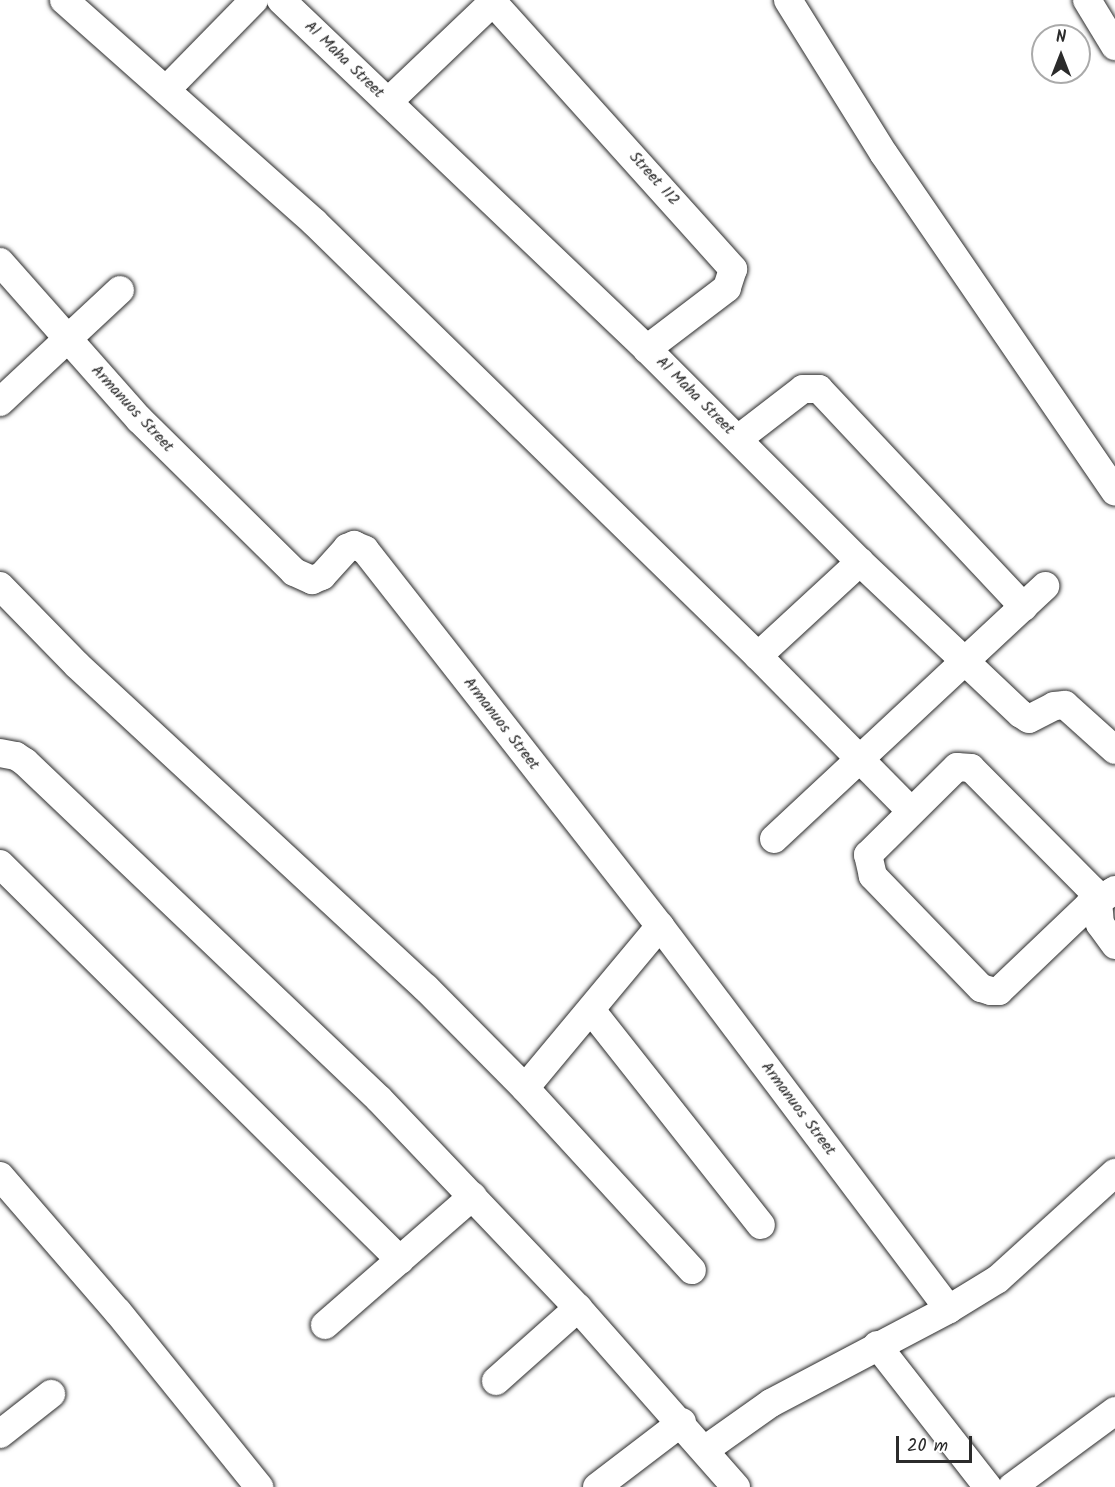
<!DOCTYPE html>
<html>
<head>
<meta charset="utf-8">
<style>
  body { margin:0 }
  #map { position:relative; width:1115px; height:1487px; overflow:hidden; background:#fff; font-family:Kalam,sans-serif }
  div>[style] { position:absolute }
  .roads { filter:drop-shadow(0 0 2px #2b2b2b) drop-shadow(0 0 2px #2b2b2b) }
  .minor>* { height:28px; margin:-14px; padding:0 14px; transform-origin:14px; border-radius:14px; background:#fff }
  span { translate:-50% -50%; white-space:nowrap; text-align:center; line-height:1.15; -webkit-text-stroke:4.5px #fff; paint-order:stroke }
  .street-label { font-size:16px; color:#2b2b2b }
  .north { position:absolute; left:1031px; top:24px; width:60px; height:60px; box-sizing:border-box; background:#fff; border:2px solid #aaa; border-radius:50%; rotate:0deg; font-size:16px; font-weight:700; line-height:24px; text-align:center; color:#2b2b2b }
  .north::after { content:''; display:block; margin:auto; width:21px; height:27px; background:#2b2b2b; clip-path:polygon(50% 0,100% 100%,50% 72%,0 100%) }
  .scale { position:absolute; left:896px; top:1436px; width:76px; height:27px; box-sizing:border-box; border:3px solid #2b2b2b; border-top:0; padding-left:8px; font-size:18px; line-height:21px; white-space:nowrap; color:#2b2b2b; -webkit-text-stroke:4px #fff; paint-order:stroke }
</style>
</head>
<body>
<div id="map">
  <div class="roads">
    <div class="minor">
      <div style="left:64px;top:0;width:334px;rotate:41.6deg"></div>
      <div style="left:314px;top:222px;width:621px;rotate:44.35deg"></div>
      <div style="left:758px;top:656px;width:218px;rotate:45.4deg"></div>
      <div style="left:281px;top:0;width:506px;rotate:43.64deg"></div>
      <div style="left:647px;top:349px;width:301px;rotate:45deg"></div>
      <div style="left:860px;top:562px;width:221px;rotate:43.4deg"></div>
      <div style="left:1021px;top:714px;width:9px;rotate:32deg"></div>
      <div style="left:1029px;top:719px;width:28px;rotate:-27deg"></div>
      <div style="left:1054px;top:706px;width:11px;rotate:-5deg"></div>
      <div style="left:1065px;top:705px;width:67px;rotate:42deg"></div>
      <div style="left:491px;top:0;width:362px;rotate:48deg"></div>
      <div style="left:733px;top:269px;width:20px;rotate:108deg"></div>
      <div style="left:727px;top:288px;width:101px;rotate:142.7deg"></div>
      <div style="left:788px;top:0;width:181px;rotate:58.1deg"></div>
      <div style="left:884px;top:154px;width:409px;rotate:55.6deg"></div>
      <div style="left:1087px;top:0;width:54px;rotate:58.7deg"></div>
      <div style="left:166px;top:90px;width:126px;rotate:-45.6deg"></div>
      <div style="left:388px;top:102px;width:148px;rotate:-43.6deg"></div>
      <div style="left:0;top:262px;width:210px;rotate:48.5deg"></div>
      <div style="left:139px;top:419px;width:218px;rotate:44.6deg"></div>
      <div style="left:294px;top:572px;width:20px;rotate:24deg"></div>
      <div style="left:312px;top:580px;width:11px;rotate:-22deg"></div>
      <div style="left:322px;top:576px;width:38px;rotate:-48deg"></div>
      <div style="left:347px;top:548px;width:8px;rotate:-23deg"></div>
      <div style="left:354px;top:545px;width:12px;rotate:24deg"></div>
      <div style="left:365px;top:550px;width:478px;rotate:51.9deg"></div>
      <div style="left:660px;top:926px;width:480px;rotate:53deg"></div>
      <div style="left:0;top:402px;width:164px;rotate:-43deg"></div>
      <div style="left:738px;top:439px;width:82px;rotate:-37.6deg"></div>
      <div style="left:803px;top:389px;width:16px"></div>
      <div style="left:819px;top:389px;width:299px;rotate:46.8deg"></div>
      <div style="left:0;top:586px;width:110px;rotate:45.7deg"></div>
      <div style="left:77px;top:665px;width:476px;rotate:42.8deg"></div>
      <div style="left:426px;top:988px;width:141px;rotate:45.3deg"></div>
      <div style="left:525px;top:1088px;width:247px;rotate:47.5deg"></div>
      <div style="left:758px;top:656px;width:139px;rotate:-42.7deg"></div>
      <div style="left:0;top:753px;width:16px;rotate:11deg"></div>
      <div style="left:16px;top:756px;width:11px;rotate:34deg"></div>
      <div style="left:25px;top:762px;width:489px;rotate:43.6deg"></div>
      <div style="left:379px;top:1099px;width:289px;rotate:46.4deg"></div>
      <div style="left:578px;top:1308px;width:239px;rotate:48.6deg"></div>
      <div style="left:774px;top:839px;width:371px;rotate:-43deg"></div>
      <div style="left:0;top:864px;width:563px;rotate:44.71deg"></div>
      <div style="left:1115px;top:890px;width:4px;rotate:146deg"></div>
      <div style="left:1112px;top:892px;width:17px;rotate:147deg"></div>
      <div style="left:1098px;top:901px;width:11px;rotate:153deg"></div>
      <div style="left:1088px;top:906px;width:123px;rotate:136.3deg"></div>
      <div style="left:999px;top:991px;width:8px;rotate:180deg"></div>
      <div style="left:991px;top:991px;width:10px;rotate:-163deg"></div>
      <div style="left:981px;top:988px;width:156px;rotate:-134deg"></div>
      <div style="left:873px;top:876px;width:22px;rotate:-103deg"></div>
      <div style="left:868px;top:855px;width:125px;rotate:-44.7deg"></div>
      <div style="left:957px;top:767px;width:14px;rotate:4deg"></div>
      <div style="left:971px;top:768px;width:172px;rotate:45.2deg"></div>
      <div style="left:1092px;top:890px;width:13px;rotate:61deg"></div>
      <div style="left:1098px;top:901px;width:23px;rotate:85deg"></div>
      <div style="left:1100px;top:924px;width:26px;rotate:54deg"></div>
      <div style="left:591px;top:1010px;width:274px;rotate:51.7deg"></div>
      <div style="left:525px;top:1088px;width:211px;rotate:-50.2deg"></div>
      <div style="left:0;top:1176px;width:180px;rotate:49.1deg"></div>
      <div style="left:118px;top:1312px;width:225px;rotate:51.1deg"></div>
      <div style="left:325px;top:1325px;width:196px;rotate:-41.1deg"></div>
      <div style="left:877px;top:1345px;width:180px;rotate:52deg"></div>
      <div style="left:496px;top:1381px;width:110px;rotate:-41.7deg"></div>
      <div style="left:0;top:1434px;width:65px;rotate:-38.1deg"></div>
      <div style="left:706px;top:1449px;width:80px;rotate:-35.3deg"></div>
      <div style="left:771px;top:1403px;width:201px;rotate:-27.8deg"></div>
      <div style="left:949px;top:1309px;width:57px;rotate:-31.5deg"></div>
      <div style="left:998px;top:1279px;width:158px;rotate:-42.2deg"></div>
      <div style="left:597px;top:1487px;width:107px;rotate:-37.4deg"></div>
      <div style="left:1012px;top:1487px;width:128px;rotate:-36.4deg"></div>
    </div>
  </div>
  <div class="street-label">
    <span style="left:344px;top:60px;rotate:44deg">Al Maha Street</span>
    <span style="left:654px;top:179px;rotate:48deg">Street 112</span>
    <span style="left:695px;top:396px;rotate:45deg">Al Maha Street</span>
    <span style="left:132px;top:409px;rotate:47deg">Armanuos Street</span>
    <span style="left:501px;top:724px;rotate:52deg">Armanuos Street</span>
    <span style="left:798px;top:1109px;rotate:53deg">Armanuos Street</span>
  </div>
  <div class="north">N</div>
  <div class="scale">20 m</div>
</div>
</body>
</html>
